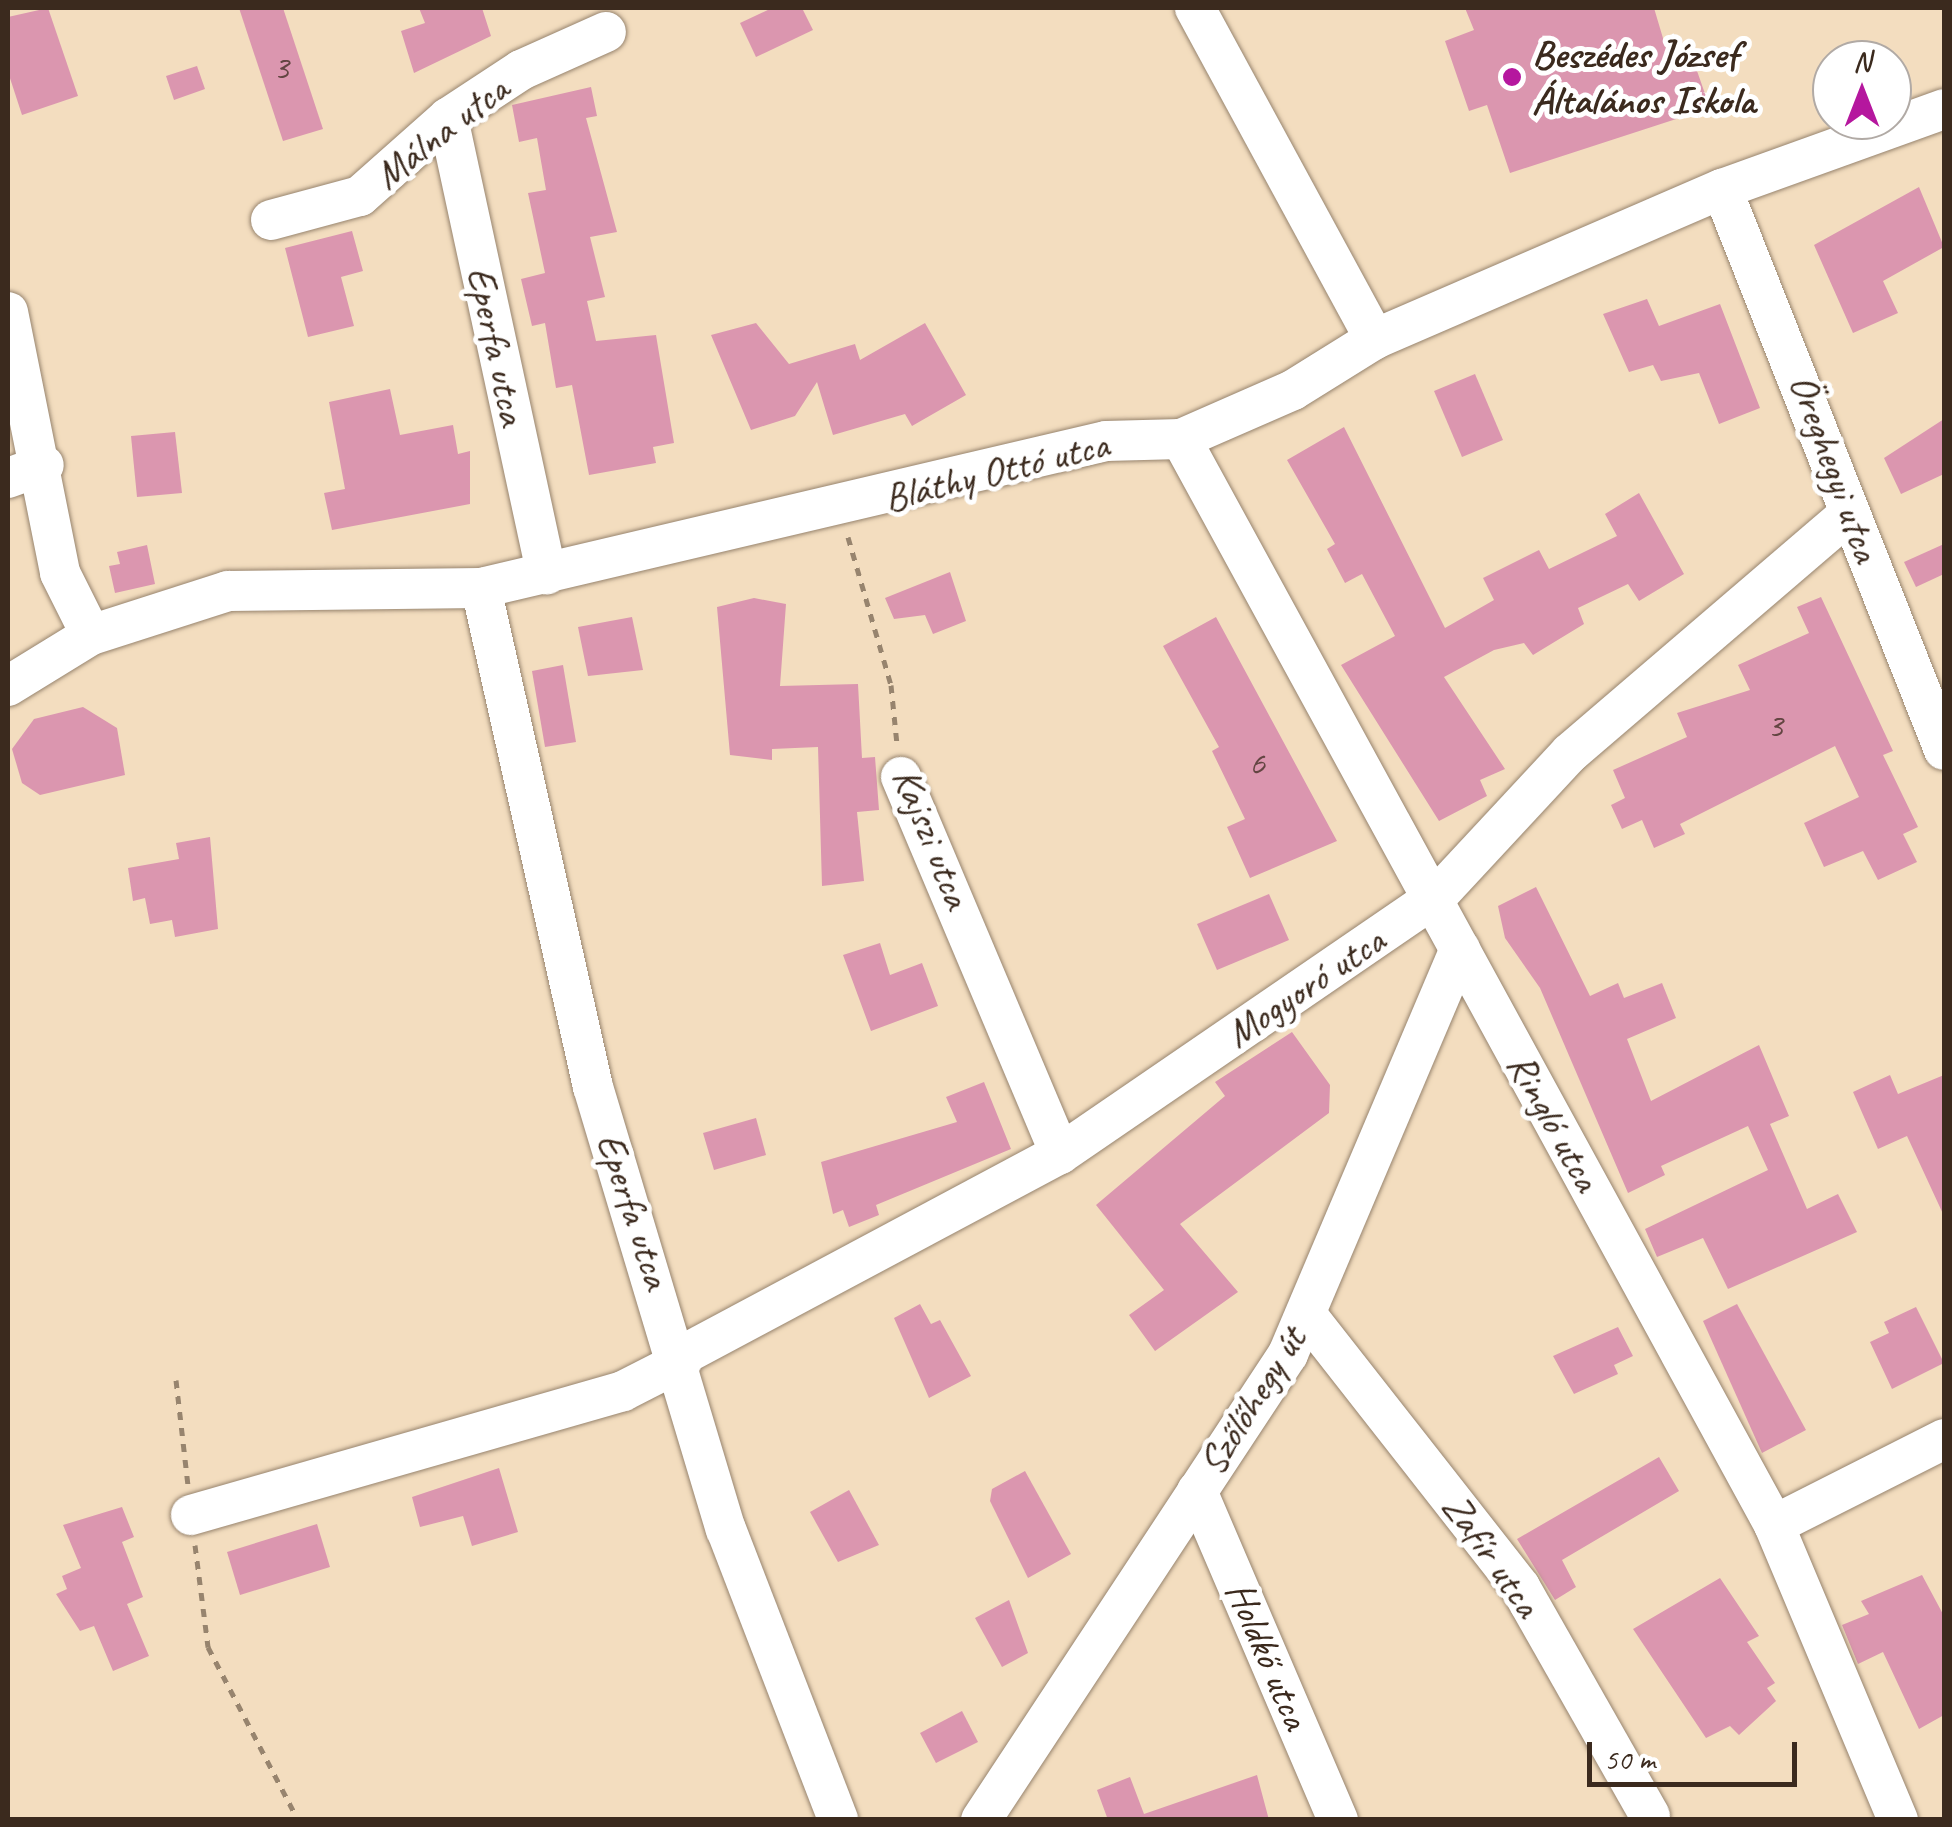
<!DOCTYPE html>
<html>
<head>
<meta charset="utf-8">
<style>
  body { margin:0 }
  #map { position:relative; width:1952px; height:1827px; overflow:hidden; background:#f3ddbf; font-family:Caveat,sans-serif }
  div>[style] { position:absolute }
  .building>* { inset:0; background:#db96af }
  .path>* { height:5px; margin-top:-2.5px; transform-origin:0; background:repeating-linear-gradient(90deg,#97846e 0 8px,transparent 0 16px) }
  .roads { filter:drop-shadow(0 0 2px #97846e) drop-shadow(0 0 2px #97846e) }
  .minor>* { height:40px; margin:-20px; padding:0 20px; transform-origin:20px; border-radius:20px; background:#fff }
  .dots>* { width:28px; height:28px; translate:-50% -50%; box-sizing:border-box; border:5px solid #fff; border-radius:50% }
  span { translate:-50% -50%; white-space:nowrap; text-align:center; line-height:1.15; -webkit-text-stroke:10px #fff; paint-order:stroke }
  .number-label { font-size:35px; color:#634542 }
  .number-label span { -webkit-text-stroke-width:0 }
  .poi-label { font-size:40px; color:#3b2a1e; font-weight:700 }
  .left { translate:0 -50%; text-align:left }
  .street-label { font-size:40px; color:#3b2a1e }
  .frame { position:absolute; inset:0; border:10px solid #3b2a1e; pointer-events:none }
  .north { position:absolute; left:1812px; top:40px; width:100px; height:100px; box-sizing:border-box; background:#fff; border:2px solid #b1aaa5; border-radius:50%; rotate:0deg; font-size:28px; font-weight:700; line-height:40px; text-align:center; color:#3b2a1e }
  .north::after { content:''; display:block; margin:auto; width:35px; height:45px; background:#b5179e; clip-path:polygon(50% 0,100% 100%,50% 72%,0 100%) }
  .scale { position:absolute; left:1587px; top:1742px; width:210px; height:45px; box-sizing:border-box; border:5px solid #3b2a1e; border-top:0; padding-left:12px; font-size:30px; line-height:35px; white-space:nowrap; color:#3b2a1e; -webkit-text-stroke:8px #fff; paint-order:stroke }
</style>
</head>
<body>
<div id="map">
  <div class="building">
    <div style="clip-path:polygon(48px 8px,78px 96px,22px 115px,8px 72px,8px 17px)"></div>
    <div style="clip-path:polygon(239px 8px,283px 8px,323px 129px,283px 141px)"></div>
    <div style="clip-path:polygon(419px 8px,482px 8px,491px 36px,414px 73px,401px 31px,425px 23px)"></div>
    <div style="clip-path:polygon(772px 8px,802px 8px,813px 30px,756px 57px,740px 23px)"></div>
    <div style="clip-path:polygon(1465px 8px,1654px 8px,1668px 55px,1689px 48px,1710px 108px,1510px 173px,1487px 105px,1469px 111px,1445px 41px,1474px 30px)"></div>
    <div style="clip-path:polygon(197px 66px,205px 89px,174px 100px,166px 76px)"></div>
    <div style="clip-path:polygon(591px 87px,597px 116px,586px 118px,617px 232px,590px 237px,605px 297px,587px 301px,596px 341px,656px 335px,674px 443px,653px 447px,656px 463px,589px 475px,572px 385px,556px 388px,545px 323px,532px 326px,521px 279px,545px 273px,528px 193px,546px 190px,537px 138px,519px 142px,512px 105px)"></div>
    <div style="clip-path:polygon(1919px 187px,1944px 247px,1883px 281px,1898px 313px,1853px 333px,1814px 245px)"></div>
    <div style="clip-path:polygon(352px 231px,363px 271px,341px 277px,354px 326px,308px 337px,285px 248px)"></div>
    <div style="clip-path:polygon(1647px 299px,1659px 326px,1720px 304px,1760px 408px,1719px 424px,1699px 373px,1661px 381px,1653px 365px,1629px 372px,1603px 314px)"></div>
    <div style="clip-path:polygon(756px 323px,789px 364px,855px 344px,860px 360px,925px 323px,966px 395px,912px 426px,905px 414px,833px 435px,817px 382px,795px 416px,751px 430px,711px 335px)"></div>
    <div style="clip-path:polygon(1475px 374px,1503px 440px,1462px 457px,1434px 391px)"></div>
    <div style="clip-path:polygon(390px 389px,400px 435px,453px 425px,458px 454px,470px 451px,470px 504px,332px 530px,324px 493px,345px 489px,329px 402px)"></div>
    <div style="clip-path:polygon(1944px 419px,1944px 474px,1901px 494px,1884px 458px)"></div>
    <div style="clip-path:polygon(1344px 427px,1445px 628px,1494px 600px,1483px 578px,1539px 550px,1549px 569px,1617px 536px,1605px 514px,1639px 493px,1684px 574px,1639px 601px,1628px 584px,1578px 608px,1584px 624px,1533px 655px,1524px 643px,1494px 650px,1444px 677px,1505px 769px,1480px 780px,1487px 796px,1439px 821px,1341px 665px,1395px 636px,1362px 574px,1345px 583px,1327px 549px,1335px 544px,1287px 460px)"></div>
    <div style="clip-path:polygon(175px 432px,182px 493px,137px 497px,131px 436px)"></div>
    <div style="clip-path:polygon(1944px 544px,1944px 574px,1916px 587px,1904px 562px)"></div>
    <div style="clip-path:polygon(147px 545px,155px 584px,115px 593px,109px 566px,120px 564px,117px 552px)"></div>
    <div style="clip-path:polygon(950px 572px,966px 621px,933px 634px,925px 615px,894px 619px,885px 598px)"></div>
    <div style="clip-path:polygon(1821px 597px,1893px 751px,1883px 755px,1918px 827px,1903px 834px,1917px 862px,1878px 880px,1863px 851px,1824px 867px,1804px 823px,1859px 797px,1835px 746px,1680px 824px,1685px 834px,1654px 848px,1642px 820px,1622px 829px,1611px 805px,1625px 798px,1613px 770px,1687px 737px,1677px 713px,1750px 690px,1738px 665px,1809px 633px,1797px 607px)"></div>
    <div style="clip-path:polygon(754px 598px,786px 604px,780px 686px,858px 684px,862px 758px,875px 757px,879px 810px,857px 812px,864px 881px,822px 886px,818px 747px,772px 749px,772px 760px,730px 755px,717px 607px)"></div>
    <div style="clip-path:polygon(632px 617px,643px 670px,588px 676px,578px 627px)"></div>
    <div style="clip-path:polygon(1216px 617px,1337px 841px,1250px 878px,1227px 827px,1245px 819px,1212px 751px,1219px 747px,1163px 646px)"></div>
    <div style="clip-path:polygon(563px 665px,576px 742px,545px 747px,532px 671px)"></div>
    <div style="clip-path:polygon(83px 707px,117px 728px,125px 775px,40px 795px,22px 783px,12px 749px,34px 719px)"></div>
    <div style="clip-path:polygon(210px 837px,218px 929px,175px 937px,172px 920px,150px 924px,145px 898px,133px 901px,128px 868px,179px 859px,176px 843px)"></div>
    <div style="clip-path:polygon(1536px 887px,1590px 996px,1618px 983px,1624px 998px,1662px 983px,1676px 1018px,1627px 1039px,1651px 1101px,1759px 1045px,1789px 1116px,1770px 1124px,1807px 1209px,1838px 1194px,1857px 1232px,1728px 1289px,1703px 1238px,1657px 1257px,1645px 1229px,1768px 1170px,1748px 1126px,1661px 1166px,1665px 1175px,1628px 1193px,1540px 988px,1505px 938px,1498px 906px)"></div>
    <div style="clip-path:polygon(1269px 894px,1289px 940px,1217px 970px,1197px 924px)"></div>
    <div style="clip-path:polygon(880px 943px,890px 975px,922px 963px,938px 1006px,871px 1031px,843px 955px)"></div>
    <div style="clip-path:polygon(1292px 1032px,1330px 1085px,1329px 1113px,1180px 1224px,1238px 1292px,1155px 1351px,1129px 1315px,1164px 1290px,1096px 1205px,1225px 1096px,1215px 1082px)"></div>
    <div style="clip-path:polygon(1890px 1075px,1898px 1094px,1944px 1075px,1944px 1216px,1907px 1136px,1878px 1149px,1853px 1092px)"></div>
    <div style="clip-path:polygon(984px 1082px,1011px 1149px,876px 1205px,879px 1215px,849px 1227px,843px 1210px,833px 1214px,821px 1162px,957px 1122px,946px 1097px)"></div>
    <div style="clip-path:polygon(756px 1118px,766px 1155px,714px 1170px,703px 1133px)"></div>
    <div style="clip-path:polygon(920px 1304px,931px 1324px,940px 1320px,971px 1376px,929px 1398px,894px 1318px)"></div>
    <div style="clip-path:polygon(1737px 1304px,1806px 1430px,1762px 1453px,1703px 1321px)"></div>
    <div style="clip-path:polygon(1916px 1307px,1944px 1363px,1892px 1389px,1870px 1342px,1889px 1333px,1884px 1322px)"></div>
    <div style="clip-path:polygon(1618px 1327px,1633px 1356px,1614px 1365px,1618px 1374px,1574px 1394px,1553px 1356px)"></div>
    <div style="clip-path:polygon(1659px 1457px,1679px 1491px,1562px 1560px,1576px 1587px,1555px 1600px,1517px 1539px)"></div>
    <div style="clip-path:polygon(499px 1468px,518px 1532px,472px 1546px,463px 1516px,420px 1527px,412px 1497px)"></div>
    <div style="clip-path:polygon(1025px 1471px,1071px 1554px,1028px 1578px,990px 1501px,992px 1489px)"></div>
    <div style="clip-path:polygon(849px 1490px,879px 1545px,838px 1562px,810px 1512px)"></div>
    <div style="clip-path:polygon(122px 1507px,134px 1537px,122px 1542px,143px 1597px,127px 1604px,149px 1656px,113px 1671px,94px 1626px,80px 1631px,56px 1594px,67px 1589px,62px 1576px,81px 1568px,63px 1525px)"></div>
    <div style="clip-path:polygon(317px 1524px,330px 1567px,240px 1595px,227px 1552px)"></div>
    <div style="clip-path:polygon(1922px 1575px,1944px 1616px,1944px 1715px,1919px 1729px,1883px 1652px,1858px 1664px,1842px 1625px,1869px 1614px,1861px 1601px)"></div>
    <div style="clip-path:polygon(1720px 1578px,1759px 1636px,1747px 1642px,1775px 1683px,1767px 1688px,1776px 1701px,1739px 1735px,1730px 1726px,1706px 1738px,1633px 1629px)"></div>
    <div style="clip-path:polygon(1009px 1600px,1028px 1653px,1002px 1667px,975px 1618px)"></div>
    <div style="clip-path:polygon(962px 1711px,978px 1742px,936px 1763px,920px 1733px)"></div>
    <div style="clip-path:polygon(1257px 1775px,1269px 1820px,1108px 1820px,1097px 1790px,1130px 1777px,1144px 1814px)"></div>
  </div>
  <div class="path">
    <div style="left:848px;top:537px;width:154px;rotate:73.8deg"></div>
    <div style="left:891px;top:685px;width:59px;rotate:84.2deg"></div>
    <div style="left:176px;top:1380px;width:106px;rotate:83.5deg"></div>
    <div style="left:195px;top:1545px;width:103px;rotate:82.7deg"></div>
    <div style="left:208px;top:1647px;width:195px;rotate:62.5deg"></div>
  </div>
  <div class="roads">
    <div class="minor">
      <div style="left:1195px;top:8px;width:377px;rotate:61.5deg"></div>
      <div style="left:448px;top:118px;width:467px;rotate:77.8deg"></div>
      <div style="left:1722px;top:189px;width:603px;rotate:68.41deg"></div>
      <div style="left:271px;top:220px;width:92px;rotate:-15.1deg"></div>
      <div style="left:360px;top:196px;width:118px;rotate:-41.6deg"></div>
      <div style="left:448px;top:118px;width:87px;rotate:-33.3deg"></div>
      <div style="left:521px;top:70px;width:93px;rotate:-24.1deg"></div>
      <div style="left:8px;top:312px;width:266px;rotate:78.7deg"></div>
      <div style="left:60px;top:573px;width:69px;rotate:63.4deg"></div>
      <div style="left:1181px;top:439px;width:1237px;rotate:61.36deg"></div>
      <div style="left:1774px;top:1525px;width:320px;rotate:67.2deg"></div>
      <div style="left:8px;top:478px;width:38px;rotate:-20deg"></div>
      <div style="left:481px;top:588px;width:511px;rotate:77.35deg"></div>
      <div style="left:593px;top:1087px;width:462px;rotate:73.3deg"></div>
      <div style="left:726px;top:1529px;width:312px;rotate:68.9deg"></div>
      <div style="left:8px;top:686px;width:97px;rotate:-31.6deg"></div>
      <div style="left:91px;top:635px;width:144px;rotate:-17.8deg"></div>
      <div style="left:228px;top:591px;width:253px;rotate:-0.7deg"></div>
      <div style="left:481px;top:588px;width:642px;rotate:-13.24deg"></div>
      <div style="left:1106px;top:441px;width:75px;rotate:-1.5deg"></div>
      <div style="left:1181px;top:439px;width:122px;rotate:-23.6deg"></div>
      <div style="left:1293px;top:390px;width:97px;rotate:-31.9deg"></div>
      <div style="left:1375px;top:339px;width:378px;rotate:-23.4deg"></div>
      <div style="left:1722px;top:189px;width:236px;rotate:-19.8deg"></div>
      <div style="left:901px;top:777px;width:409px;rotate:67.1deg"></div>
      <div style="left:1306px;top:1314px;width:347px;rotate:51.9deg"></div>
      <div style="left:1520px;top:1587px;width:263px;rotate:60.4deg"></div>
      <div style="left:681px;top:1356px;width:429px;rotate:-28.1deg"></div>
      <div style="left:1060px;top:1154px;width:457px;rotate:-34.4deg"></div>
      <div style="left:1437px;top:896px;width:195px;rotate:-47.1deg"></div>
      <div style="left:1570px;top:753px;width:367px;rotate:-40.6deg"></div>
      <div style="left:1197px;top:1491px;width:358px;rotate:66.8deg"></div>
      <div style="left:191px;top:1515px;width:449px;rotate:-16deg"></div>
      <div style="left:623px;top:1391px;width:66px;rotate:-27deg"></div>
      <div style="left:1774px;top:1525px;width:191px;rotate:-26.8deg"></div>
      <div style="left:981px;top:1820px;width:558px;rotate:-56.62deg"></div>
      <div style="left:1288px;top:1354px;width:440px;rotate:-67deg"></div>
    </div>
  </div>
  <div class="dots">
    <div style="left:1512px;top:77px;background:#b5179e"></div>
  </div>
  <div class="number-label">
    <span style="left:281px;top:68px">3</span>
    <span style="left:1775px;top:726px">3</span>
    <span style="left:1257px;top:763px">6</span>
  </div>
  <div class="poi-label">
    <span class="left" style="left:1532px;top:77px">Beszédes József<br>Általános Iskola</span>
  </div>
  <div class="street-label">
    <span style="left:441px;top:132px;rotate:-38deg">Málna utca</span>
    <span style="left:497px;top:346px;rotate:78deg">Eperfa utca</span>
    <span style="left:1835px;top:468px;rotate:70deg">Öreghegyi utca</span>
    <span style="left:996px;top:471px;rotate:-14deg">Bláthy Ottó utca</span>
    <span style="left:932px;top:838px;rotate:68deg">Kajszi utca</span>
    <span style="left:1305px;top:987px;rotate:-34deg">Mogyoró utca</span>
    <span style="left:1554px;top:1122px;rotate:61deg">Ringló utca</span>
    <span style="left:634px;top:1211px;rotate:72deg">Eperfa utca</span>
    <span style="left:1252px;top:1401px;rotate:-58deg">Szőlőhegy út</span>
    <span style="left:1492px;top:1555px;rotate:55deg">Zafír utca</span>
    <span style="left:1268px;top:1655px;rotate:67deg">Holdkő utca</span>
  </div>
  <div class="frame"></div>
  <div class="north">N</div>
  <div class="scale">50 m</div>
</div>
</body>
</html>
